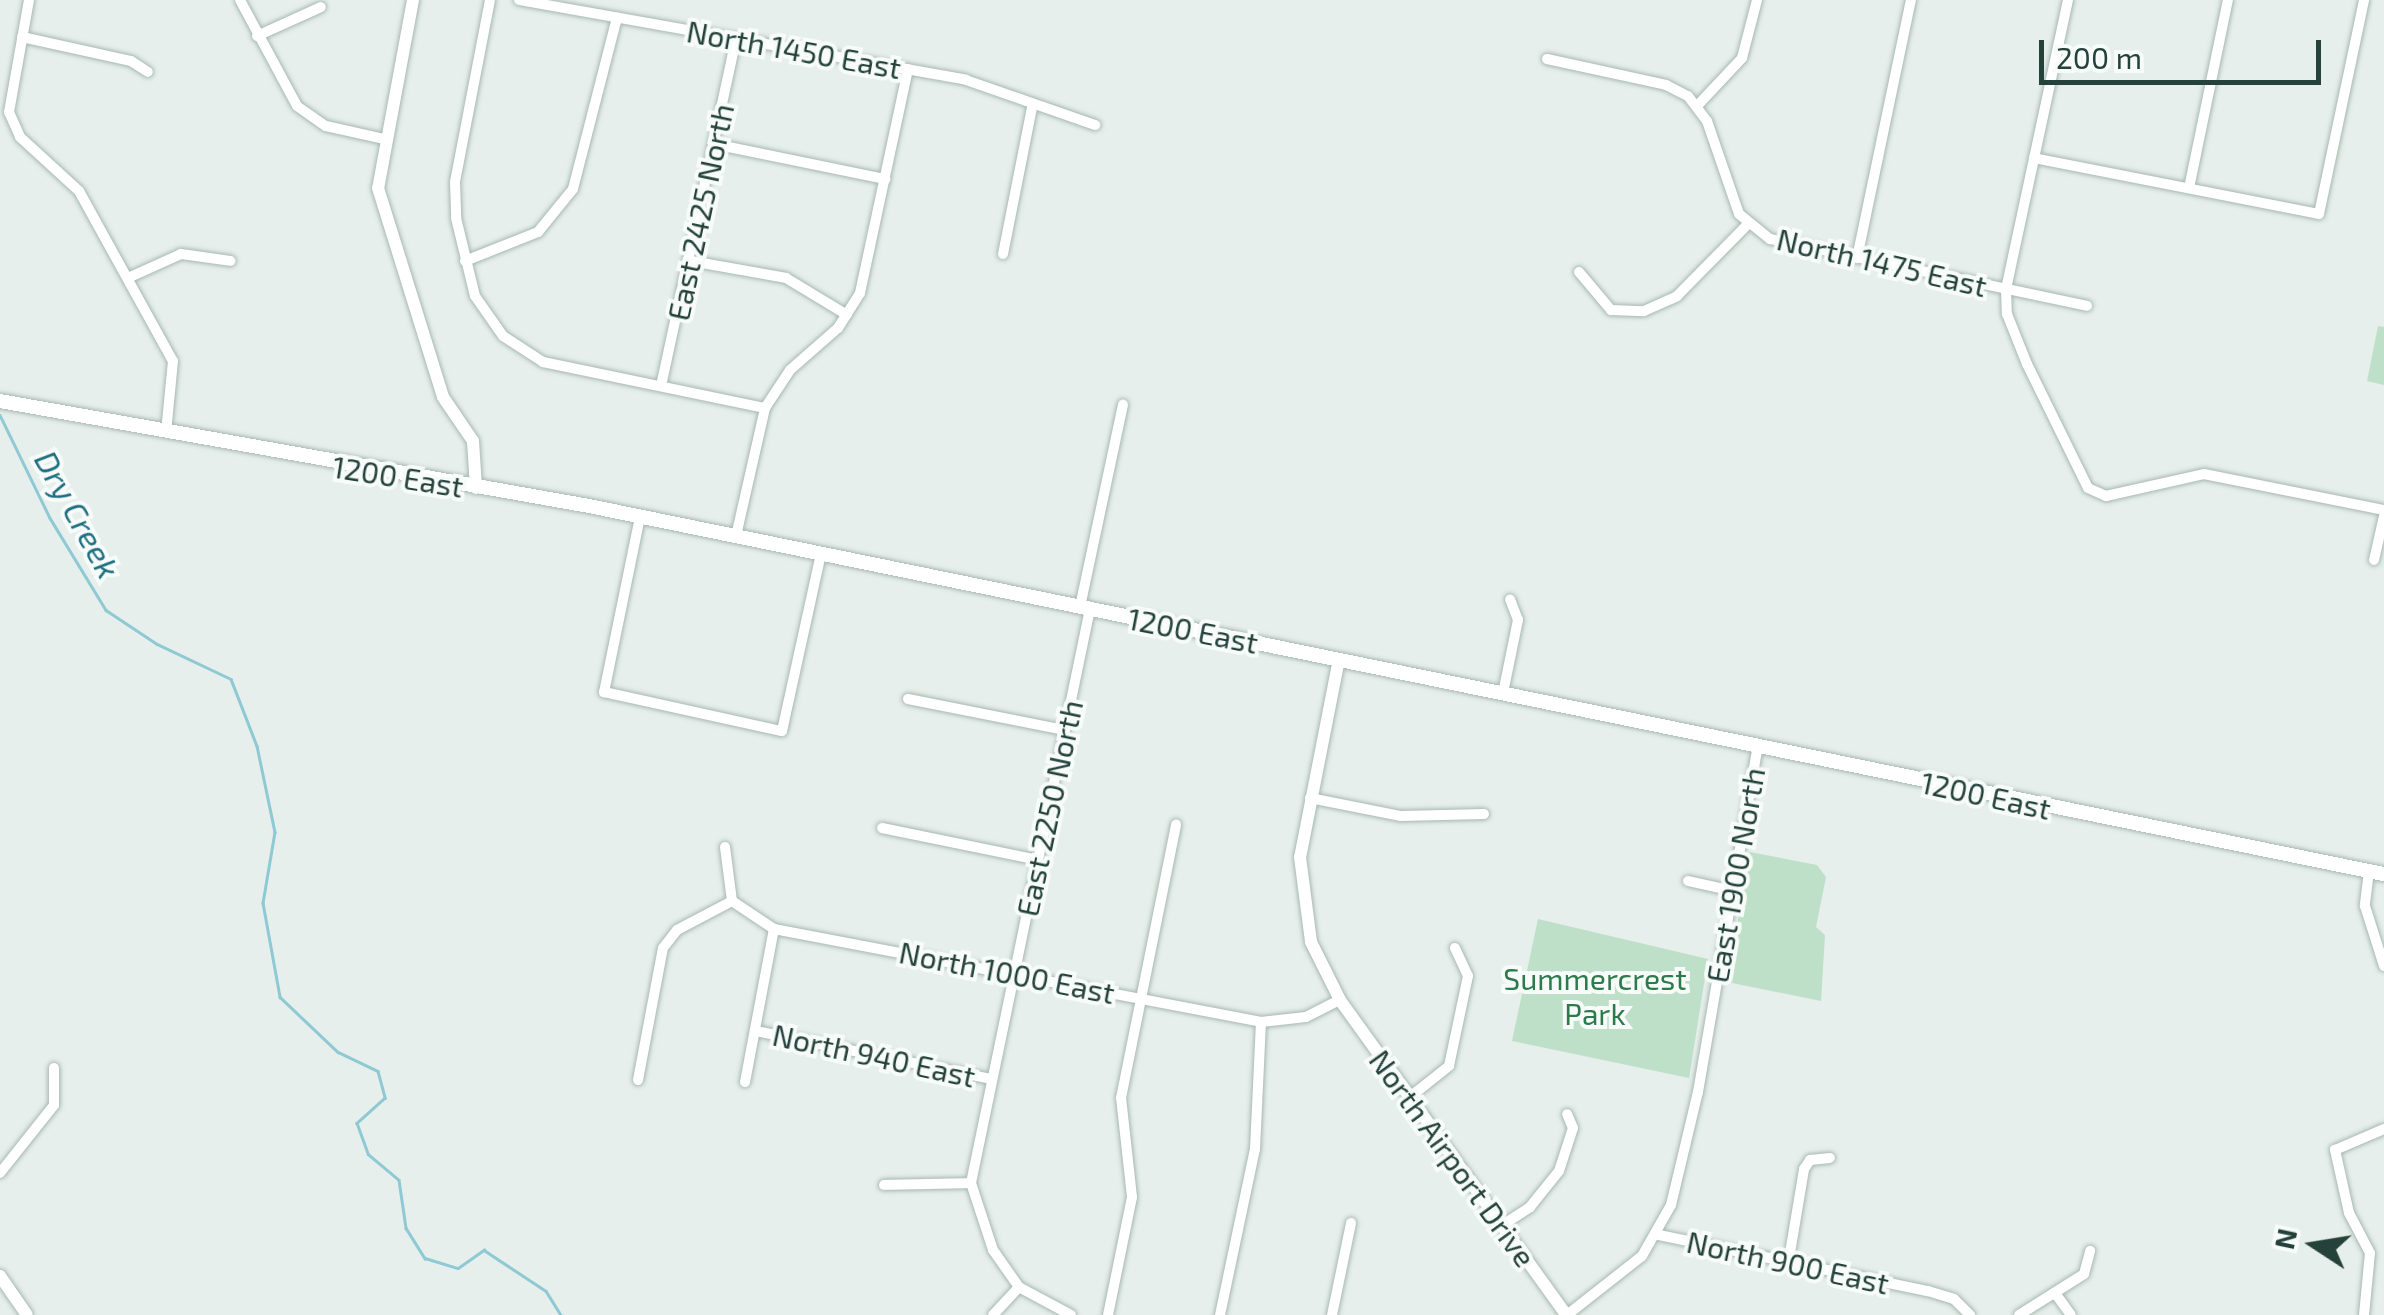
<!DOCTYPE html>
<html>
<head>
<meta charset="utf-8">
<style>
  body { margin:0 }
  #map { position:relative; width:2384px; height:1315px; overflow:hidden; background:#e6efeb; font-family:"Exo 2",sans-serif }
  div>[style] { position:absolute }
  .green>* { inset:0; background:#bfe0c8 }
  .stream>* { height:2.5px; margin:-1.25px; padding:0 1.25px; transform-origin:1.25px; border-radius:1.25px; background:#8ec9d4 }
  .roads { filter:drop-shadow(0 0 2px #a8b8b2) drop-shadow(0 0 2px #a8b8b2) }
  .minor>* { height:10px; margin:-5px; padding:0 5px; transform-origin:5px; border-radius:5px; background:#fff }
  .tertiary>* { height:12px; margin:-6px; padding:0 6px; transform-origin:6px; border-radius:6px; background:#fff }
  .secondary>* { height:14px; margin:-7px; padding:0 7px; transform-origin:7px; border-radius:7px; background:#fff }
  span { translate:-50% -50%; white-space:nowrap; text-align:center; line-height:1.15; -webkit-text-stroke:8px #f7fbf9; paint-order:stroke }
  .street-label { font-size:30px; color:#24423a }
  .park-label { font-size:30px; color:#2d7a4b }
  .water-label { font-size:32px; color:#1c6f80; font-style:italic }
  .north { position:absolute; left:2264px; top:1195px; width:100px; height:100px; -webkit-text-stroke:8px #f7fbf9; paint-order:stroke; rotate:282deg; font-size:28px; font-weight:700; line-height:40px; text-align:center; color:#24423a }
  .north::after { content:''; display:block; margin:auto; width:35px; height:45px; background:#24423a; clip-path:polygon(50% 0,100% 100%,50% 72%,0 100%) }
  .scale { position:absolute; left:2039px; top:40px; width:282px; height:45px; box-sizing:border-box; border:5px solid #24423a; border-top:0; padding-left:12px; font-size:30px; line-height:35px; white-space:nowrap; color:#24423a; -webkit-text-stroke:8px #f7fbf9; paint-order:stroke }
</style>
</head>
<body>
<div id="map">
  <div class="green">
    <div style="clip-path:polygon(2378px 326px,2384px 327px,2384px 385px,2367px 381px)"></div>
    <div style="clip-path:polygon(1750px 852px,1817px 865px,1826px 877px,1816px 927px,1825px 935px,1821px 1001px,1727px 982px)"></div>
    <div style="clip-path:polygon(1538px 919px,1708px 959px,1689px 1078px,1512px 1041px)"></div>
  </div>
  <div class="stream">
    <div style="left:0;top:415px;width:114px;rotate:64.1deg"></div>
    <div style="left:50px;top:518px;width:108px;rotate:58.7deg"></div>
    <div style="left:106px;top:610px;width:61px;rotate:33.7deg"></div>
    <div style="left:157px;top:644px;width:82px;rotate:25.3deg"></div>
    <div style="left:231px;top:679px;width:72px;rotate:68.8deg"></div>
    <div style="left:257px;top:746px;width:88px;rotate:78.2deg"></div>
    <div style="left:275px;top:832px;width:72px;rotate:99.6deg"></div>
    <div style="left:263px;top:903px;width:96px;rotate:79.7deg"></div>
    <div style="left:280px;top:997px;width:80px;rotate:43.5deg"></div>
    <div style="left:338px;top:1052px;width:44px;rotate:25.4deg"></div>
    <div style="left:378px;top:1071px;width:28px;rotate:75deg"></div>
    <div style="left:385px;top:1098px;width:38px;rotate:138deg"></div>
    <div style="left:357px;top:1123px;width:33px;rotate:70deg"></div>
    <div style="left:368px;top:1154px;width:40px;rotate:40deg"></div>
    <div style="left:399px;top:1180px;width:49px;rotate:81.7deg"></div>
    <div style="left:406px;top:1228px;width:36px;rotate:58deg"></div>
    <div style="left:425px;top:1258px;width:34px;rotate:17deg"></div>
    <div style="left:458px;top:1268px;width:32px;rotate:-35deg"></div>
    <div style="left:484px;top:1250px;width:74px;rotate:33.5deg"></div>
    <div style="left:546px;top:1291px;width:28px;rotate:58deg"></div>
  </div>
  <div class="roads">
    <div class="minor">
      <div style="left:29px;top:0;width:114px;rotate:100.1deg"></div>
      <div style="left:9px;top:112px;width:27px;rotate:66deg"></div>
      <div style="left:20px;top:137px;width:80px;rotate:42.5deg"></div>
      <div style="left:79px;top:191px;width:194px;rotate:61.1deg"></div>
      <div style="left:173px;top:361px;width:71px;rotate:95.6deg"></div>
      <div style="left:240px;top:0;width:120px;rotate:61.7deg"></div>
      <div style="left:297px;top:106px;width:35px;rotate:35deg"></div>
      <div style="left:326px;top:126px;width:59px;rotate:12.6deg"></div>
      <div style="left:490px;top:0;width:185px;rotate:100.9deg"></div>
      <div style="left:455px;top:182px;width:36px;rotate:88deg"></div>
      <div style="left:456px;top:218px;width:80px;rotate:76.3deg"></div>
      <div style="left:475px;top:296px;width:49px;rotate:55deg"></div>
      <div style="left:503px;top:336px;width:48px;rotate:33deg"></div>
      <div style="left:543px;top:362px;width:227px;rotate:11.7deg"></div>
      <div style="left:519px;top:0;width:454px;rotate:10.1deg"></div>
      <div style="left:966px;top:80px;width:137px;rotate:19.2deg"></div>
      <div style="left:2068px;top:0;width:297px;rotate:102.1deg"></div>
      <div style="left:2006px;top:290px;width:24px;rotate:88deg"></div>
      <div style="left:2007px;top:314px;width:54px;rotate:68.2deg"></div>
      <div style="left:2027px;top:364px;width:138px;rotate:63.8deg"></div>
      <div style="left:2088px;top:488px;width:20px;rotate:24deg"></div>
      <div style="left:2106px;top:496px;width:100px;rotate:-12.7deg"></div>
      <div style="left:2204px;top:474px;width:184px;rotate:11.3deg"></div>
      <div style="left:257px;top:36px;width:70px;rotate:-24.4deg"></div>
      <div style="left:22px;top:37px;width:112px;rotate:12.4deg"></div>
      <div style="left:131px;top:61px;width:20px;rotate:33deg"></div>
      <div style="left:1547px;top:59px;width:122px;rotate:12.3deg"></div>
      <div style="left:1666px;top:85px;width:25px;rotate:27deg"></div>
      <div style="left:1688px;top:96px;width:31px;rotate:53deg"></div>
      <div style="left:1707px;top:121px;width:98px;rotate:71deg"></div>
      <div style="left:1739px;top:214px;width:40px;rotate:39deg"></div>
      <div style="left:1770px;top:239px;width:324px;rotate:11.9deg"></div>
      <div style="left:1697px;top:106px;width:66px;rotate:-46.8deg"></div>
      <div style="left:1742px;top:58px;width:60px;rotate:-75.5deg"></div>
      <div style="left:714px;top:144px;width:175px;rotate:11.6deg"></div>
      <div style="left:2034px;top:158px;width:290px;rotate:11.1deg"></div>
      <div style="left:2319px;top:214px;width:219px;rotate:-78.1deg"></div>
      <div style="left:2189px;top:188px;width:192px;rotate:-78.3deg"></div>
      <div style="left:1003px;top:254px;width:150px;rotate:-78.8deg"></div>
      <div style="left:1857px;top:258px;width:264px;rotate:-78.2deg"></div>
      <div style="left:465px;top:261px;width:79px;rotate:-21.7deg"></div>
      <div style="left:538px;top:232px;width:55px;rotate:-50.9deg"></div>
      <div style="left:573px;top:189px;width:177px;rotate:-75.6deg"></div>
      <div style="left:691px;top:261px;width:97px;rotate:10.1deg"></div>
      <div style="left:786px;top:278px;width:71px;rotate:31.2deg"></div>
      <div style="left:1579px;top:272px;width:50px;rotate:49.9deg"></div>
      <div style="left:1611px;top:310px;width:33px;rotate:2deg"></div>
      <div style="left:1644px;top:311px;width:36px;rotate:-24deg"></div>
      <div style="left:1677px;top:296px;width:100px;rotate:-45.4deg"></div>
      <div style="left:130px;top:277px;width:56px;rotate:-24.3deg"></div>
      <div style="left:181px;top:254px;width:50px;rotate:8deg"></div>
      <div style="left:661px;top:386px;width:356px;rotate:-77.8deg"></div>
      <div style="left:640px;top:517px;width:179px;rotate:101.6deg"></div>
      <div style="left:604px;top:692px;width:182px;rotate:12.4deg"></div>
      <div style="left:782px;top:731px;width:181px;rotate:-77.6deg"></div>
      <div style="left:736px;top:536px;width:131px;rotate:-77.2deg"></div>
      <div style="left:765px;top:408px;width:45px;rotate:-56.7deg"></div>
      <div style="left:790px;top:370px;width:64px;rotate:-41.2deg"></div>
      <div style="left:838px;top:328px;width:41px;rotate:-57.8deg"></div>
      <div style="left:860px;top:293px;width:229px;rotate:-77.9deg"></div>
      <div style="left:2374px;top:560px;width:45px;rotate:-77.2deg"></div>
      <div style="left:1080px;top:607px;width:207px;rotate:-78deg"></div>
      <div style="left:1503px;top:693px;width:75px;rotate:-78.4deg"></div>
      <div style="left:1518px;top:620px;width:22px;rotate:-111deg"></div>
      <div style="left:908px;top:699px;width:160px;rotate:11.2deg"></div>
      <div style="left:1310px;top:798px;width:93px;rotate:11.2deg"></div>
      <div style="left:1401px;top:816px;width:83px;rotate:-1.4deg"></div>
      <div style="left:882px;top:828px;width:159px;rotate:11.6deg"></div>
      <div style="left:725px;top:847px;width:54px;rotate:82.6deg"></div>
      <div style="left:732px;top:901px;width:50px;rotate:33.7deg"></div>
      <div style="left:774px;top:929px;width:496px;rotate:10.8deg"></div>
      <div style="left:1261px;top:1022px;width:45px;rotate:-6.3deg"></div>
      <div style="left:1306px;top:1017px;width:38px;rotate:-27deg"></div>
      <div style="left:2369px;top:871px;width:35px;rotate:97deg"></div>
      <div style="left:2365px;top:906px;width:63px;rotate:72.4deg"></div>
      <div style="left:1688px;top:881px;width:42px;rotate:12.4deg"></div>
      <div style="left:756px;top:1031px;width:241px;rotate:11.5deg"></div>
      <div style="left:638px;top:1080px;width:134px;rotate:-79.3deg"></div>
      <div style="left:663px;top:948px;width:23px;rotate:-52deg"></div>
      <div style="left:677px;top:930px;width:62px;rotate:-27.8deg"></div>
      <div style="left:745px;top:1082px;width:156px;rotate:-79.3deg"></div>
      <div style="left:1410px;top:1097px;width:50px;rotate:-38.5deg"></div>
      <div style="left:1449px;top:1066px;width:92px;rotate:-78.1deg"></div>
      <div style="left:1468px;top:976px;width:31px;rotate:-115deg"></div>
      <div style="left:0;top:1173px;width:87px;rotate:-51.5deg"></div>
      <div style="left:54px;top:1105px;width:37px;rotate:-90deg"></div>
      <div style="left:884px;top:1185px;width:87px;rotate:-1.3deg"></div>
      <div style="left:1501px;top:1226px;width:35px;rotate:-33deg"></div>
      <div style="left:1530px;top:1207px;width:46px;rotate:-51.1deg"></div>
      <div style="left:1559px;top:1171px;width:45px;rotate:-72deg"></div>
      <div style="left:1573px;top:1128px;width:15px;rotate:-113deg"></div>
      <div style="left:1659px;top:1235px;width:275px;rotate:11.8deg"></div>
      <div style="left:1928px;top:1291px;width:27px;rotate:17deg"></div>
      <div style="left:1954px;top:1299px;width:23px;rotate:45deg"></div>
      <div style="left:1788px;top:1265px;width:97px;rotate:-80.5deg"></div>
      <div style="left:1804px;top:1169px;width:11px;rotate:-56deg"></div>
      <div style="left:1810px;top:1160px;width:20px;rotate:-6deg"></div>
      <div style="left:2055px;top:1293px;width:27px;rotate:54deg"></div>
      <div style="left:993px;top:1315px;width:38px;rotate:-47deg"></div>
      <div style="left:1071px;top:1315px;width:59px;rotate:-151.7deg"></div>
      <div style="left:1019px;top:1287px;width:45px;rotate:-125.1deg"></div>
      <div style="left:993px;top:1250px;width:71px;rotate:-108.2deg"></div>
      <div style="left:971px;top:1183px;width:586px;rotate:-78.29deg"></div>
      <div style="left:1108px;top:1315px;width:120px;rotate:-78.5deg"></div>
      <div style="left:1132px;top:1197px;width:100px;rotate:-96.3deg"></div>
      <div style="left:1121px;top:1098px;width:279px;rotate:-78.6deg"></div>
      <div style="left:1220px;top:1315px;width:170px;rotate:-78.1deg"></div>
      <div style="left:1255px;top:1149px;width:127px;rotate:-87.3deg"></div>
      <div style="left:1332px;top:1315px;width:94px;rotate:-78.3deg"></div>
      <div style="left:1567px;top:1315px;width:95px;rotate:-38.2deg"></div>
      <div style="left:1642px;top:1256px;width:59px;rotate:-60.4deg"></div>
      <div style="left:1671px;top:1205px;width:116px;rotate:-76.6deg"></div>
      <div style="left:1698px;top:1092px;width:351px;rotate:-80.2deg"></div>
      <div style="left:2019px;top:1315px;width:77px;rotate:-32.2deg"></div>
      <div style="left:2084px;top:1274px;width:24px;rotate:-75deg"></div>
      <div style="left:2364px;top:1315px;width:62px;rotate:-84.5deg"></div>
      <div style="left:2370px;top:1253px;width:45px;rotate:-117.7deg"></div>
      <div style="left:2349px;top:1213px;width:65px;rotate:-102.5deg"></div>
      <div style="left:2335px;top:1150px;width:53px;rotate:-23.2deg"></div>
    </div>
    <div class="tertiary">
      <div style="left:413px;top:0;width:191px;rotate:100.5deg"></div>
      <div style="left:378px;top:188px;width:219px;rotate:72.7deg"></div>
      <div style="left:443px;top:397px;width:53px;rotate:55.7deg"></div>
      <div style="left:473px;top:441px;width:47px;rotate:86.3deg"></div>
      <div style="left:1339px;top:659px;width:202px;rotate:101.1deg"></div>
      <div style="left:1300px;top:857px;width:86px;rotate:82.6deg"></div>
      <div style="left:1311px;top:942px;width:65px;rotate:63.4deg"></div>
      <div style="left:1340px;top:1000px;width:388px;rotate:54.3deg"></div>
      <div style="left:0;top:1276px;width:47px;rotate:55.3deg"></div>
    </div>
    <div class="secondary">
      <div style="left:0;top:401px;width:598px;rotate:10.11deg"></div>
      <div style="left:589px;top:506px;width:1832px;rotate:11.59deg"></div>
    </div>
  </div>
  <div class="street-label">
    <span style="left:794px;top:49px;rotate:10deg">North 1450 East</span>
    <span style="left:700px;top:212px;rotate:-78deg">East 2425 North</span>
    <span style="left:1882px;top:262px;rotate:13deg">North 1475 East</span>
    <span style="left:398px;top:476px;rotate:9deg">1200 East</span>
    <span style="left:1193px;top:630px;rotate:11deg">1200 East</span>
    <span style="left:1986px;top:795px;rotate:12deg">1200 East</span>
    <span style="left:1049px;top:808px;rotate:-78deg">East 2250 North</span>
    <span style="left:1735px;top:875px;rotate:-80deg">East 1900 North</span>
    <span style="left:1007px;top:972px;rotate:11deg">North 1000 East</span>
    <span style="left:874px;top:1055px;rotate:12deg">North 940 East</span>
    <span style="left:1453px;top:1158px;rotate:54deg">North Airport Drive</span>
    <span style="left:1788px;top:1262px;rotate:12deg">North 900 East</span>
  </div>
  <div class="park-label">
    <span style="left:1595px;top:995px">Summercrest<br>Park</span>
  </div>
  <div class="water-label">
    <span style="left:78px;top:514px;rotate:61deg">Dry Creek</span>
  </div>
  <div class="north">N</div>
  <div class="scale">200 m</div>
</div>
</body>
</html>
